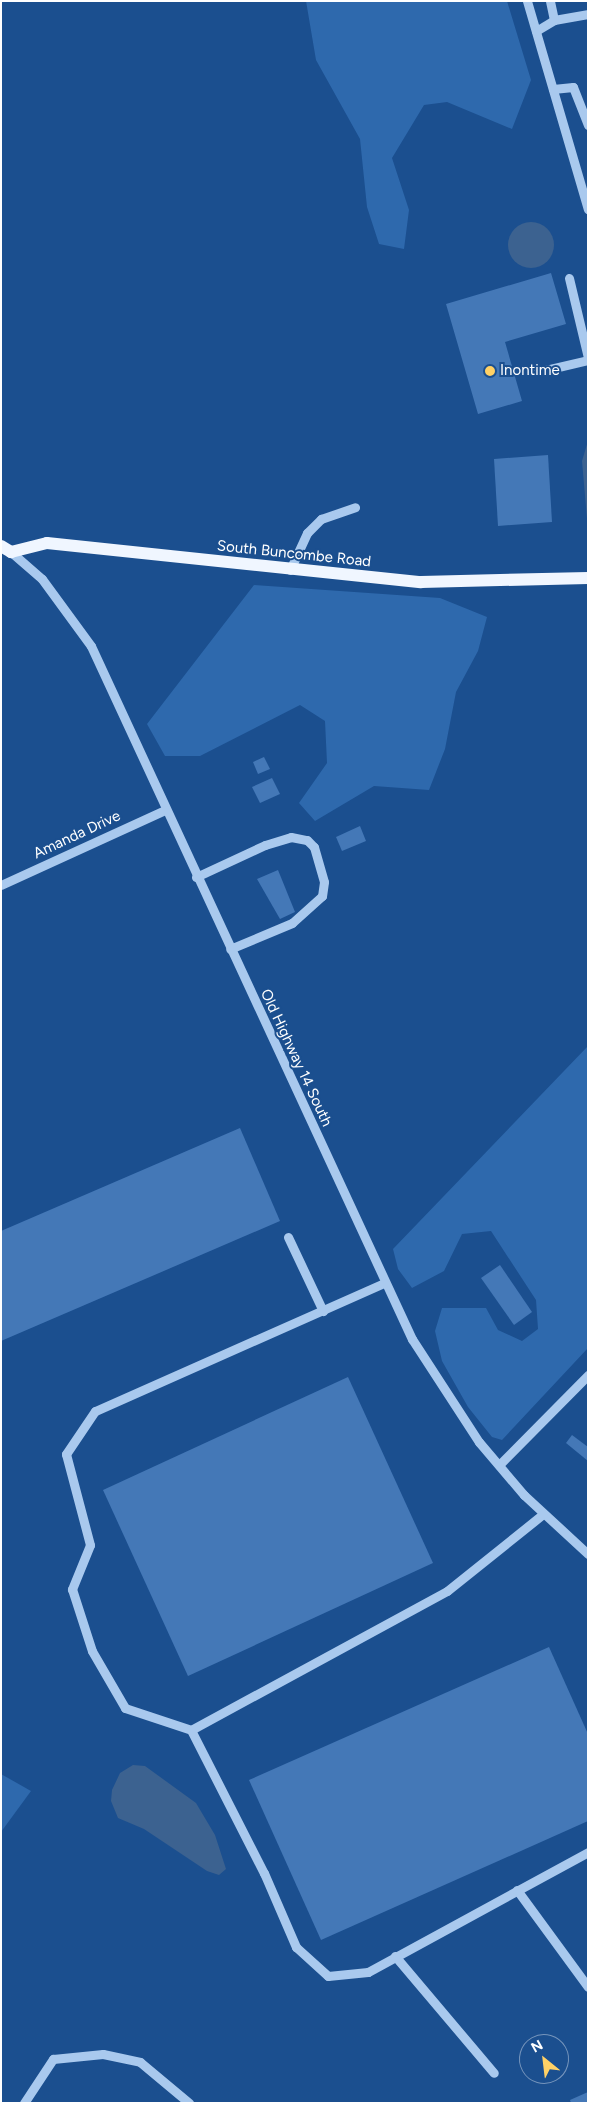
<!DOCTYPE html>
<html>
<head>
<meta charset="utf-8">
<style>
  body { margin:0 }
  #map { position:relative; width:589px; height:2104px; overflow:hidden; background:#1b4f8f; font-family:Figtree,sans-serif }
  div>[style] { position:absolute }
  .green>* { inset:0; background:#2e69ad }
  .water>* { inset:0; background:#3c6290 }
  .round { border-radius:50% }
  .building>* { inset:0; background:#4478b7 }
  .minor>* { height:9px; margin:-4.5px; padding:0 4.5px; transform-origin:4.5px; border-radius:4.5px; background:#a9c9ee }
  .major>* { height:12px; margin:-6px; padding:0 6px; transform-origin:6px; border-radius:6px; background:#f0f6ff }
  .dots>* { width:14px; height:14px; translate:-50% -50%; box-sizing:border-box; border:2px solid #1b4f8f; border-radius:50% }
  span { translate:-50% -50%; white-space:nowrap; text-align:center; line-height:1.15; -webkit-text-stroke:4px #1b4f8f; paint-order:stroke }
  .poi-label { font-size:15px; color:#fff }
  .left { translate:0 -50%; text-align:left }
  .street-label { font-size:15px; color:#fff }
  .frame { position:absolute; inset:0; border:2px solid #fff; pointer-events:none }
  .north { position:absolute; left:519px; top:2034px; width:50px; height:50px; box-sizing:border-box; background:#1b4f8f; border:1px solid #7695bc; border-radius:50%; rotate:331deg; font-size:14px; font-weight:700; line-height:20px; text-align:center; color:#fff }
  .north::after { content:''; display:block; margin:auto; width:18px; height:22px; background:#ffd166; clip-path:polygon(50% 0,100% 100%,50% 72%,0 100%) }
</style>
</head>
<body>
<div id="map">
  <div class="green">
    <div style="clip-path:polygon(306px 1px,507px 1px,531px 80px,512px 129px,447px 102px,424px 105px,392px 158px,409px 210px,404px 249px,379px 244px,367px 207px,360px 139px,316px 60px)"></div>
    <div style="clip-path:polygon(254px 585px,440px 598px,487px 617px,478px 651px,456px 692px,445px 749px,429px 790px,374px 786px,315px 821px,299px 803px,327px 763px,325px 721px,300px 705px,200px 756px,165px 756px,147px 724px)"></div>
    <div style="clip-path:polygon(588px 1046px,588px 1348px,502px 1440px,492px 1437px,468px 1407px,442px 1361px,435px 1331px,442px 1308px,486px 1308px,498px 1330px,522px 1341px,538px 1329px,536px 1300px,491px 1231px,462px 1234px,444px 1271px,412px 1288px,398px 1269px,393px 1249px)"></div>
    <div style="clip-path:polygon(1px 1774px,31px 1791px,1px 1832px)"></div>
  </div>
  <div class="water">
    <div class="round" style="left:508px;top:222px;width:46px;height:46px"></div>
    <div style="clip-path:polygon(588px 441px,588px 530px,582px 461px)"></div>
    <div style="clip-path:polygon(133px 1765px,145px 1766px,196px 1803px,215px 1835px,226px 1869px,219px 1875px,207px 1871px,144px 1829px,118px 1818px,111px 1801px,112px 1790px,120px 1773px)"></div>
  </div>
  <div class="building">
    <div style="clip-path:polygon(551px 273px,566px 324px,505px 342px,522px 401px,478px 414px,446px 304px)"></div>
    <div style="clip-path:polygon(548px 455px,552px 522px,498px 526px,494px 459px)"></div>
    <div style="clip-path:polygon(264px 757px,270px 769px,258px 774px,253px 762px)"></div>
    <div style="clip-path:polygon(272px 778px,280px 794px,260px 803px,252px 787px)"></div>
    <div style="clip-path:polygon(360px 826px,366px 841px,342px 851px,336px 837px)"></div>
    <div style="clip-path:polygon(278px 870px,295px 912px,280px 919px,257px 879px)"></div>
    <div style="clip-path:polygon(240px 1128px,280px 1221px,1px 1341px,1px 1231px)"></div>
    <div style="clip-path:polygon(500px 1265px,532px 1312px,514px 1325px,481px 1278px)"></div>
    <div style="clip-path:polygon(348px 1377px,433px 1563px,188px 1676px,103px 1490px)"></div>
    <div style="clip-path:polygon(572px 1435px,588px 1447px,588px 1461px,566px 1443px)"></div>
    <div style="clip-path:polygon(549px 1647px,588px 1734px,588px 1821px,321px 1940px,249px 1780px)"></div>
    <div style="clip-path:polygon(588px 2092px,588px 2103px,571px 2103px,570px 2100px)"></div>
  </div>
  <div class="minor">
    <div style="left:527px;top:1px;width:217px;rotate:73.7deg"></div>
    <div style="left:554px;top:20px;width:35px;rotate:-10deg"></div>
    <div style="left:536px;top:31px;width:21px;rotate:-31deg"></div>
    <div style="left:554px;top:20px;width:19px;rotate:-102deg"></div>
    <div style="left:553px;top:89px;width:20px;rotate:-6deg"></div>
    <div style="left:573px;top:87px;width:41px;rotate:68.5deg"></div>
    <div style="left:569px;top:278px;width:82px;rotate:76.6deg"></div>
    <div style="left:537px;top:372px;width:52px;rotate:-13.2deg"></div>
    <div style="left:11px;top:552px;width:41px;rotate:41.1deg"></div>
    <div style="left:42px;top:579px;width:83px;rotate:53.8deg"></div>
    <div style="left:91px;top:646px;width:764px;rotate:65.15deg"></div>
    <div style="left:412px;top:1339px;width:123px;rotate:57deg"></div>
    <div style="left:479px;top:1442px;width:70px;rotate:49.7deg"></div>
    <div style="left:524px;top:1495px;width:87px;rotate:42.7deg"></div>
    <div style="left:290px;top:570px;width:41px;rotate:-65.3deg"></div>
    <div style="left:307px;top:533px;width:20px;rotate:-45deg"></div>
    <div style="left:321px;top:519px;width:36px;rotate:-19deg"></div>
    <div style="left:196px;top:877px;width:76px;rotate:-24.9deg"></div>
    <div style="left:265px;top:845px;width:27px;rotate:-17deg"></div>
    <div style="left:291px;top:837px;width:16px;rotate:11deg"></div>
    <div style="left:307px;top:840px;width:10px;rotate:45deg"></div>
    <div style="left:314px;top:847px;width:36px;rotate:74deg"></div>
    <div style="left:324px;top:882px;width:14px;rotate:98deg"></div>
    <div style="left:322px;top:896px;width:40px;rotate:138deg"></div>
    <div style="left:292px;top:923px;width:67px;rotate:157.2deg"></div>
    <div style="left:1px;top:885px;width:180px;rotate:-24.6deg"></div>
    <div style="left:288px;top:1237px;width:82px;rotate:64.7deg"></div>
    <div style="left:384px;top:1283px;width:316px;rotate:156.1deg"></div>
    <div style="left:95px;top:1411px;width:52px;rotate:124deg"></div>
    <div style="left:66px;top:1454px;width:94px;rotate:75.2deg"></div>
    <div style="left:90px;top:1545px;width:48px;rotate:112.2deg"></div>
    <div style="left:72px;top:1589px;width:65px;rotate:72.1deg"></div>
    <div style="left:92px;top:1651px;width:66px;rotate:59.9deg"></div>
    <div style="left:125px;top:1708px;width:70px;rotate:18.4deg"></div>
    <div style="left:191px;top:1730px;width:291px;rotate:-28.5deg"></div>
    <div style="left:447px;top:1591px;width:123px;rotate:-38.7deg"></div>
    <div style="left:499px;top:1465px;width:127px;rotate:-45.3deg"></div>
    <div style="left:191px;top:1730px;width:161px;rotate:63deg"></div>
    <div style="left:264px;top:1873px;width:81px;rotate:66.6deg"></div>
    <div style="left:296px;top:1947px;width:43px;rotate:42.2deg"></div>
    <div style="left:328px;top:1976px;width:40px;rotate:-5.7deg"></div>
    <div style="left:368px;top:1972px;width:251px;rotate:-28.6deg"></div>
    <div style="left:517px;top:1890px;width:120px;rotate:53.8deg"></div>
    <div style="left:395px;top:1956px;width:153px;rotate:49.8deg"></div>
    <div style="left:24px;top:2103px;width:53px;rotate:-56.6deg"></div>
    <div style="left:53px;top:2059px;width:50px;rotate:-5.7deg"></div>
    <div style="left:103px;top:2054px;width:38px;rotate:12deg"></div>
    <div style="left:140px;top:2062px;width:64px;rotate:39.9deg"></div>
  </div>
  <div class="major">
    <div style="left:1px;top:546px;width:12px;rotate:31deg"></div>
    <div style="left:11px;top:552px;width:37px;rotate:-14deg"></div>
    <div style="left:47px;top:543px;width:376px;rotate:6deg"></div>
    <div style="left:421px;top:582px;width:167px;rotate:-1.4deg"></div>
  </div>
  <div class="dots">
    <div style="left:490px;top:371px;background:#ffd166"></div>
  </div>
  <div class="poi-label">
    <span class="left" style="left:500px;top:371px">Inontime</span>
  </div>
  <div class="street-label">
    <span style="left:294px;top:554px;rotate:6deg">South Buncombe Road</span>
    <span style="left:77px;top:835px;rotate:-25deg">Amanda Drive</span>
    <span style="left:296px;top:1058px;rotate:65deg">Old Highway 14 South</span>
  </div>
  <div class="frame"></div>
  <div class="north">N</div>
</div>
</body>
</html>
